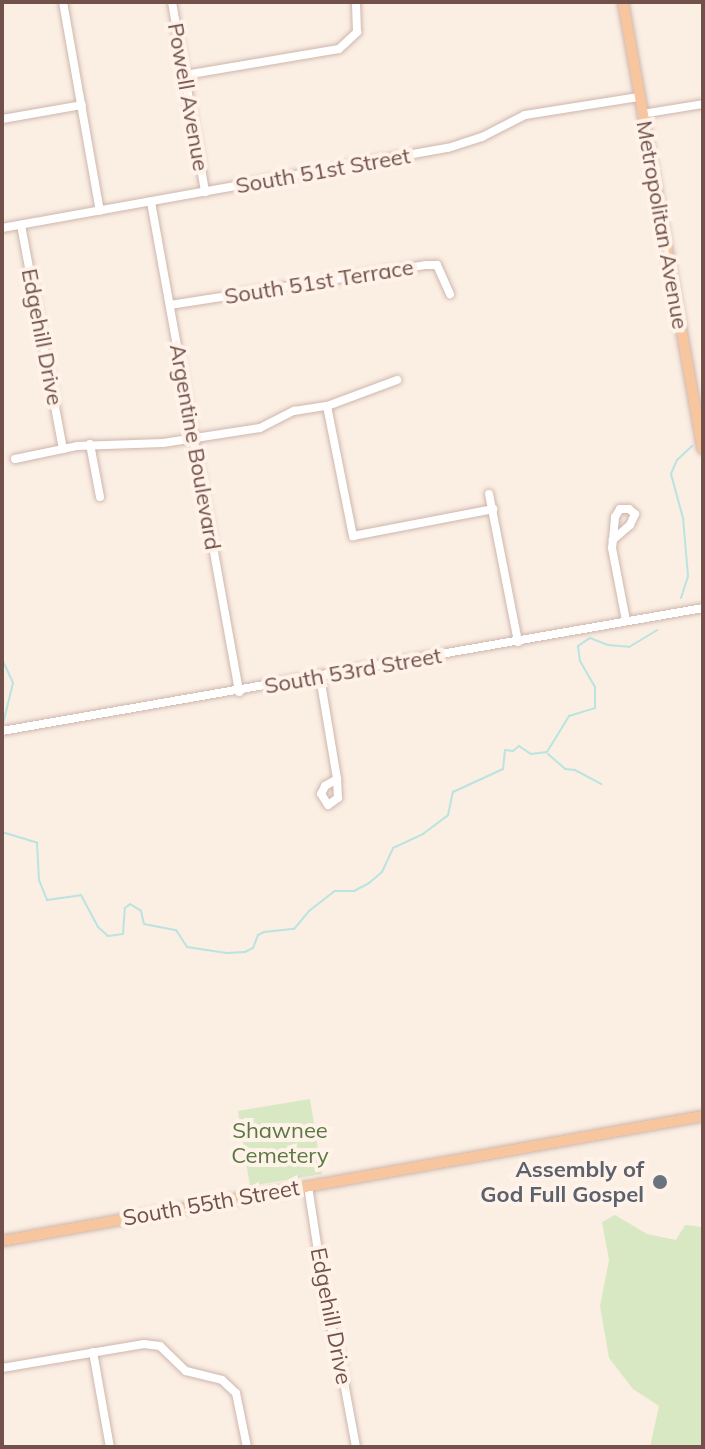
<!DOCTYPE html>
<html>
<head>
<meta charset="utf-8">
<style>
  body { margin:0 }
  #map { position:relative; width:705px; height:1449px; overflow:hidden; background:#fbeee3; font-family:Mulish,sans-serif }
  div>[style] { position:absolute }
  .green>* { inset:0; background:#d8e8c2 }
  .stream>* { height:2px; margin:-1px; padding:0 1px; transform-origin:1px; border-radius:1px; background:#b9e4e2 }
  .roads { filter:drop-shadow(0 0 2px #ceb6ad) drop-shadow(0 0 2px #ceb6ad) }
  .minor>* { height:8px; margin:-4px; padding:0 4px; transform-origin:4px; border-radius:4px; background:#fff }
  .major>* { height:10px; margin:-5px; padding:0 5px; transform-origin:5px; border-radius:5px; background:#f7c69e }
  .dots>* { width:22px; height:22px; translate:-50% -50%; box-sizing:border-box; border:4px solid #fef2e9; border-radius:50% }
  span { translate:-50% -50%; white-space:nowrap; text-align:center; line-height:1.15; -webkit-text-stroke:8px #fef2e9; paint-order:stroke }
  .street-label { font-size:22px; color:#72514a }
  .park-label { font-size:22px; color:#5c7842 }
  .worship-label { font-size:22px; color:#5b616d; font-weight:700 }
  .right { translate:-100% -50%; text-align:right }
  .frame { position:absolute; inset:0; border:4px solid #72514a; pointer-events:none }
</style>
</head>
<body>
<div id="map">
  <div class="green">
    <div style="clip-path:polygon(310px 1099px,322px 1174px,250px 1186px,238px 1111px)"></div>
    <div style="clip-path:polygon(615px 1215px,647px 1234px,676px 1240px,685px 1225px,703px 1227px,703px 1447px,650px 1447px,659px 1406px,633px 1389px,609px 1358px,600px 1306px,609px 1260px,602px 1222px)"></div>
  </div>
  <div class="stream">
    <div style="left:681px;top:598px;width:23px;rotate:-72deg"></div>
    <div style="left:688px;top:576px;width:58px;rotate:-94.9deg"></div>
    <div style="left:683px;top:518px;width:46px;rotate:-105.3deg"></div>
    <div style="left:671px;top:474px;width:15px;rotate:-67deg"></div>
    <div style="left:677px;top:460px;width:21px;rotate:-43deg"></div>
    <div style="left:2px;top:629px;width:8px;rotate:90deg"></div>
    <div style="left:2px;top:659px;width:26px;rotate:65deg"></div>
    <div style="left:13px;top:683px;width:42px;rotate:103.7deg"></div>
    <div style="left:548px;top:754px;width:23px;rotate:41deg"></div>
    <div style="left:565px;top:769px;width:10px;rotate:6deg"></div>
    <div style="left:575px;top:770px;width:30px;rotate:28deg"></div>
    <div style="left:2px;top:832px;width:37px;rotate:17deg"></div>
    <div style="left:37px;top:843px;width:37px;rotate:87deg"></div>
    <div style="left:39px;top:880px;width:22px;rotate:68deg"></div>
    <div style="left:47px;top:900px;width:34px;rotate:-8deg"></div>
    <div style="left:81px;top:895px;width:36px;rotate:62deg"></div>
    <div style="left:98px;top:927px;width:13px;rotate:42deg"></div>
    <div style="left:108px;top:936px;width:15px;rotate:-8deg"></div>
    <div style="left:123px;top:934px;width:26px;rotate:-86deg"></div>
    <div style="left:125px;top:908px;width:6px;rotate:-39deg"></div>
    <div style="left:130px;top:904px;width:13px;rotate:32deg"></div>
    <div style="left:141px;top:911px;width:13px;rotate:77deg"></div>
    <div style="left:144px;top:924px;width:33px;rotate:11deg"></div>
    <div style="left:176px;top:930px;width:20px;rotate:57deg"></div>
    <div style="left:187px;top:947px;width:40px;rotate:8.5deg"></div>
    <div style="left:227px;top:953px;width:18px;rotate:-3deg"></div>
    <div style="left:245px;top:952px;width:9px;rotate:-27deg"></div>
    <div style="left:253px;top:948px;width:14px;rotate:-69deg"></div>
    <div style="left:258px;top:935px;width:7px;rotate:-27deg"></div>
    <div style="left:264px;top:932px;width:30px;rotate:-6deg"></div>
    <div style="left:294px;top:929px;width:23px;rotate:-50deg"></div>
    <div style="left:309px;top:911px;width:33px;rotate:-38deg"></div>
    <div style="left:335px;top:891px;width:19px"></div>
    <div style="left:354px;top:891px;width:17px;rotate:-28deg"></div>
    <div style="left:369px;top:883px;width:17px;rotate:-40deg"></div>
    <div style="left:382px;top:872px;width:26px;rotate:-65deg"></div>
    <div style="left:393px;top:848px;width:33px;rotate:-25deg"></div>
    <div style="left:423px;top:834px;width:31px;rotate:-37deg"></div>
    <div style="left:448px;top:815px;width:24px;rotate:-78deg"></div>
    <div style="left:453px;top:792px;width:55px;rotate:-24.7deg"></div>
    <div style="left:503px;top:769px;width:19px;rotate:-84deg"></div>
    <div style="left:505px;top:750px;width:8px;rotate:7deg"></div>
    <div style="left:513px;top:751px;width:8px;rotate:-40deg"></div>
    <div style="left:519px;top:746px;width:14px;rotate:34deg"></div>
    <div style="left:531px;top:754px;width:16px;rotate:-7deg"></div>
    <div style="left:547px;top:752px;width:42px;rotate:-58.6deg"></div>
    <div style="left:569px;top:716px;width:27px;rotate:-17deg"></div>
    <div style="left:595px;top:708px;width:21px;rotate:-90deg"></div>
    <div style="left:595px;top:687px;width:30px;rotate:-120deg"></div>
    <div style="left:580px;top:661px;width:15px;rotate:-98deg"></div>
    <div style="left:578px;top:646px;width:14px;rotate:-34deg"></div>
    <div style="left:590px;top:638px;width:19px;rotate:21deg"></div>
    <div style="left:608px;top:645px;width:21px;rotate:5deg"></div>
    <div style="left:629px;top:647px;width:33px;rotate:-31deg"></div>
  </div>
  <div class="roads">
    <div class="minor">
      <div style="left:63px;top:2px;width:212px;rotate:80deg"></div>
      <div style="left:172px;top:2px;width:193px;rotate:80.1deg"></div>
      <div style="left:185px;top:75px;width:156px;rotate:-9.6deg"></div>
      <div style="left:339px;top:49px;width:25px;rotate:-43deg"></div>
      <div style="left:357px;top:32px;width:30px;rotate:-92deg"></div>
      <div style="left:642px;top:114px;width:62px;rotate:-9.3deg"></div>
      <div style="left:2px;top:119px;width:81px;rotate:-9.9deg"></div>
      <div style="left:151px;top:202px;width:498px;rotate:79.8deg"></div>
      <div style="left:21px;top:225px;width:228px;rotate:79.4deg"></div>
      <div style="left:2px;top:228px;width:453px;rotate:-10.2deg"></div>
      <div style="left:448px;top:148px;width:36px;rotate:-18deg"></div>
      <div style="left:482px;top:137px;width:48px;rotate:-27.1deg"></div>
      <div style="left:525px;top:115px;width:115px;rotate:-9deg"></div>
      <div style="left:170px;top:305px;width:258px;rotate:-8.9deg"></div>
      <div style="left:425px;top:265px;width:12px"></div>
      <div style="left:437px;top:265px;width:32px;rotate:66deg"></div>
      <div style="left:327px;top:406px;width:133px;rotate:78.7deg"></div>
      <div style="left:353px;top:536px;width:143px;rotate:-10.9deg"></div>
      <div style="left:90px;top:444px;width:54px;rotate:79.3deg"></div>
      <div style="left:15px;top:459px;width:63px;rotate:-11.8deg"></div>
      <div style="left:77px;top:446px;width:86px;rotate:-2deg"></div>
      <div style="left:163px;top:443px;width:98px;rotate:-8.8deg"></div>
      <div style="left:260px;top:428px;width:38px;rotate:-27deg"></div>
      <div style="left:294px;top:411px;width:33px;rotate:-9deg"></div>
      <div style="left:327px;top:406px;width:75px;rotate:-20.4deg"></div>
      <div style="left:489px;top:494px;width:151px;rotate:78.9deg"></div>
      <div style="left:613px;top:540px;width:23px;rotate:-85deg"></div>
      <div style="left:615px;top:517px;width:9px;rotate:-58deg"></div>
      <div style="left:620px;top:509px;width:9px"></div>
      <div style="left:629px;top:509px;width:8px;rotate:40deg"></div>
      <div style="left:635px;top:514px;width:12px;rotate:114deg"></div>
      <div style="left:630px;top:525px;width:23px;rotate:139deg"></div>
      <div style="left:613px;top:540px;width:8px;rotate:97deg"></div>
      <div style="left:612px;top:548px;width:74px;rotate:79.1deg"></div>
      <div style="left:320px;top:677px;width:103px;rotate:80.5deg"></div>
      <div style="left:2px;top:731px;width:712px;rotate:-9.95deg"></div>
      <div style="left:337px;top:779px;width:19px;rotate:87deg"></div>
      <div style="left:338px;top:798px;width:12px;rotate:145deg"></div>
      <div style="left:328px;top:805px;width:13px;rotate:-122deg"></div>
      <div style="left:321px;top:794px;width:9px;rotate:-63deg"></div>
      <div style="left:325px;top:786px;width:14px;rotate:-30deg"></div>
      <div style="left:308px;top:1186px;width:133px;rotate:81.3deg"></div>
      <div style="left:328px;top:1317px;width:34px;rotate:73deg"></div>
      <div style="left:338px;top:1350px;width:99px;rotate:79.5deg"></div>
      <div style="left:93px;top:1352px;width:97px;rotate:79.9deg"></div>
      <div style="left:2px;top:1368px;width:144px;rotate:-9.6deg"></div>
      <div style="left:144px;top:1344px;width:16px;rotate:7deg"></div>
      <div style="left:160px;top:1346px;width:36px;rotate:44deg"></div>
      <div style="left:186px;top:1371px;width:37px;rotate:14deg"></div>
      <div style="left:222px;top:1380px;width:19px;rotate:43deg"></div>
      <div style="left:236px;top:1393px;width:55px;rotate:78.5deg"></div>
    </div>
    <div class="major">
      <div style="left:623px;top:2px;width:454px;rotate:79.9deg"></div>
      <div style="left:2px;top:1241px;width:712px;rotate:-10.11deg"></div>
    </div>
  </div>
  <div class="dots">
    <div style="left:660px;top:1182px;background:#6b7280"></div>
  </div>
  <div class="street-label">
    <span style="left:188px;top:97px;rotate:80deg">Powell Avenue</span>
    <span style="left:323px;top:171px;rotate:-10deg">South 51st Street</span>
    <span style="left:662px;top:225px;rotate:80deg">Metropolitan Avenue</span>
    <span style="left:319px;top:282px;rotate:-9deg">South 51st Terrace</span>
    <span style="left:42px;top:337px;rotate:79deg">Edgehill Drive</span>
    <span style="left:195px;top:447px;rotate:80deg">Argentine Boulevard</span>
    <span style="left:353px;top:671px;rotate:-10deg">South 53rd Street</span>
    <span style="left:211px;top:1203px;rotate:-10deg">South 55th Street</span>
    <span style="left:331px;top:1316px;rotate:79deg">Edgehill Drive</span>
  </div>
  <div class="park-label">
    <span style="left:280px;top:1143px">Shawnee<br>Cemetery</span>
  </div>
  <div class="worship-label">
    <span class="right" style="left:644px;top:1182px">Assembly of<br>God Full Gospel</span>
  </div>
  <div class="frame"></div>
</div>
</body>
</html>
